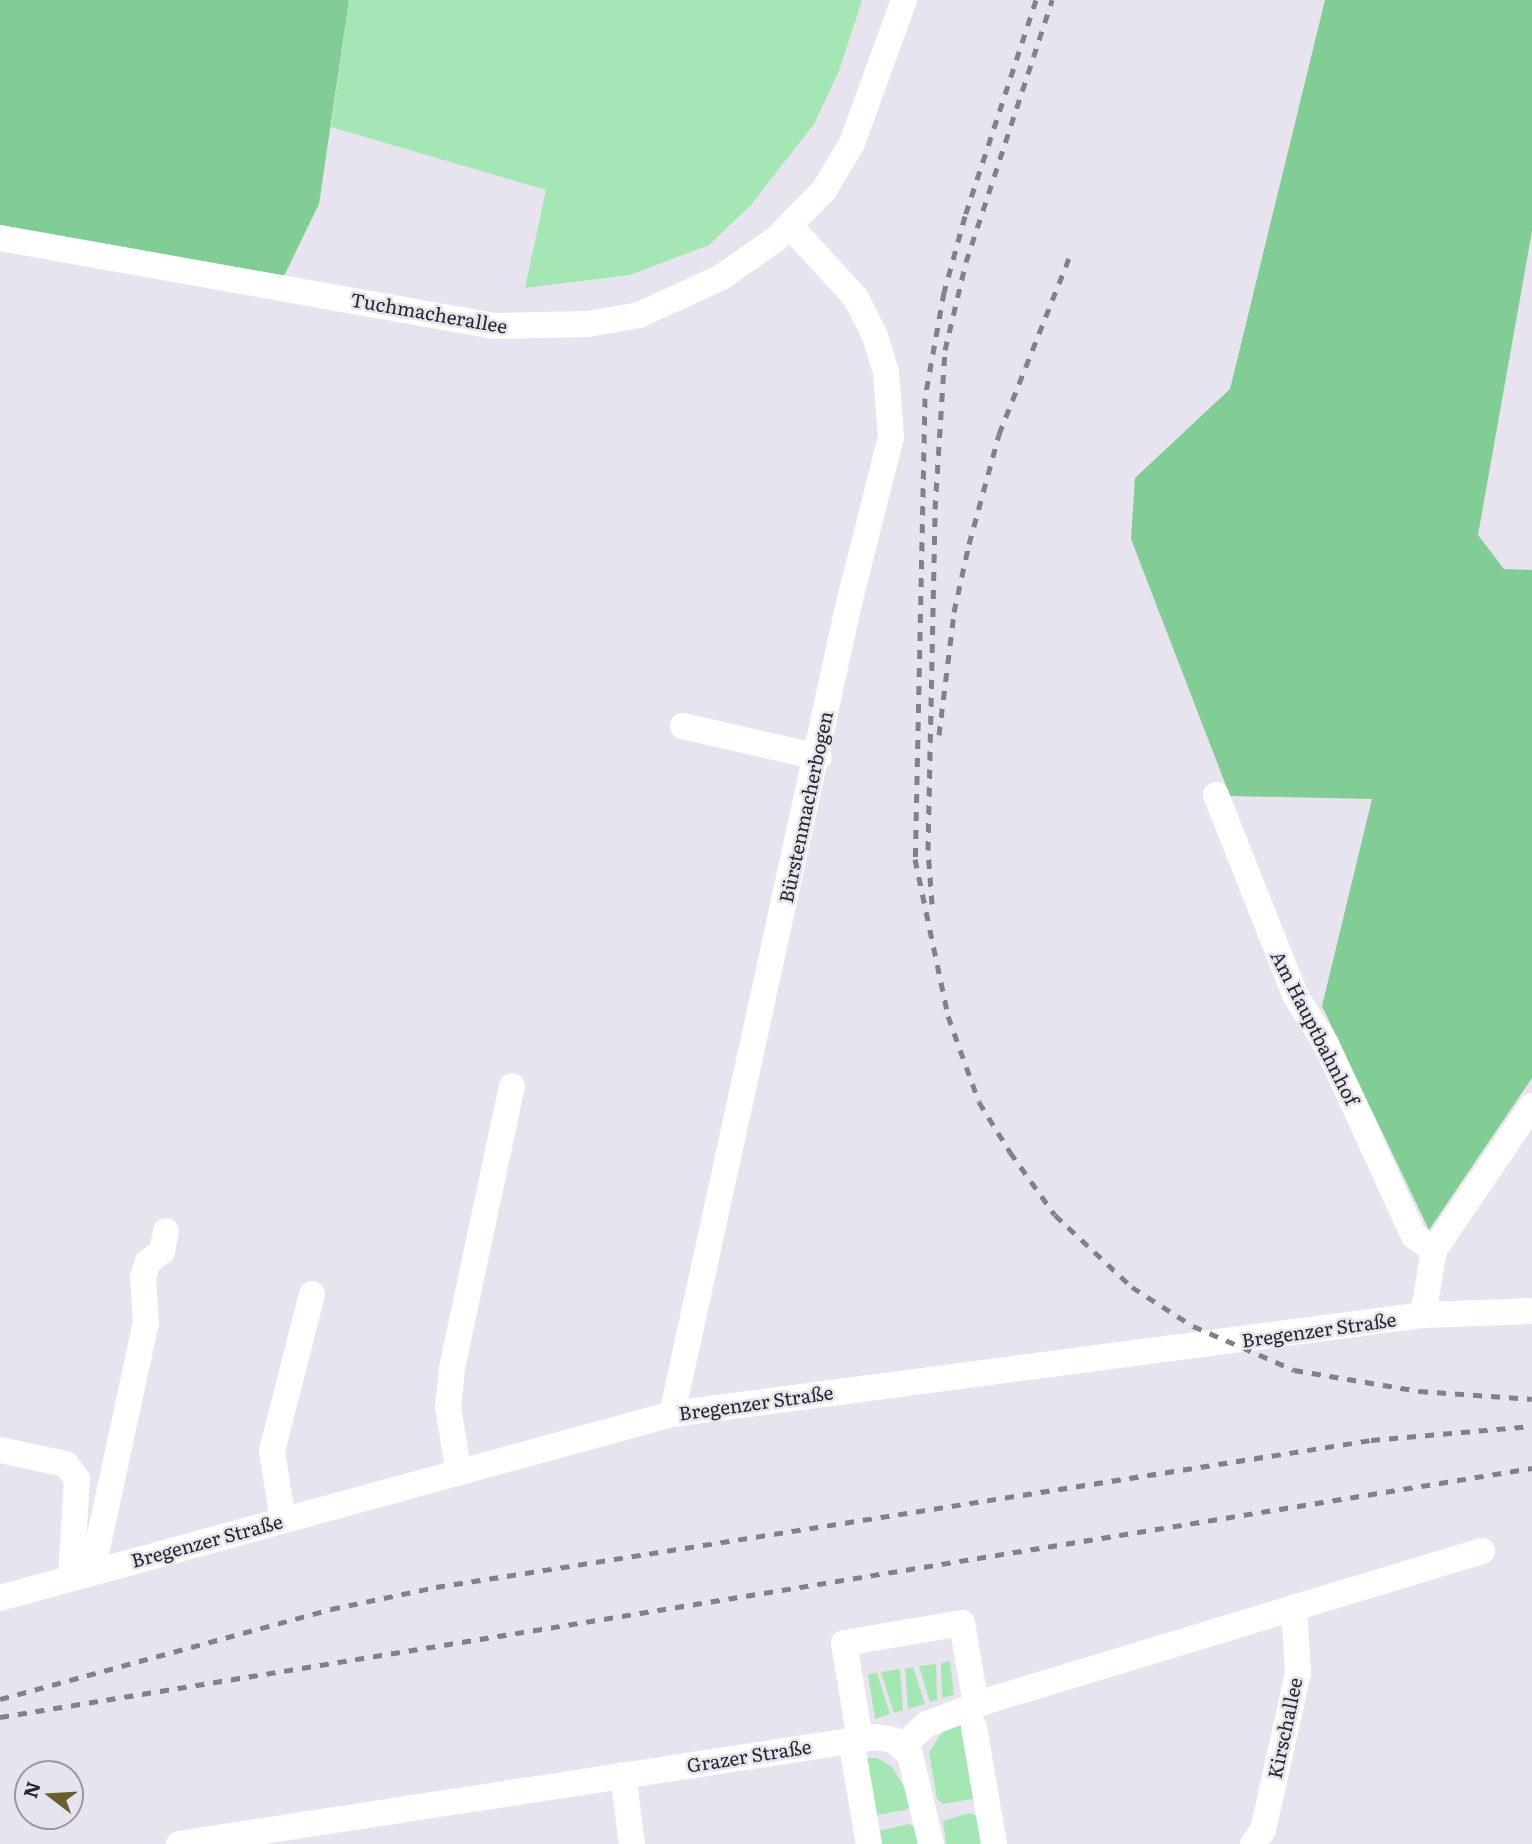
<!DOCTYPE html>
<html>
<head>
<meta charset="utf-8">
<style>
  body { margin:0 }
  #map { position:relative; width:1532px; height:1844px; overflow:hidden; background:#e7e4ef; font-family:Literata,serif }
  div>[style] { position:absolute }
  .green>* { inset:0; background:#a4e7b5 }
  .forest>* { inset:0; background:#82cc96 }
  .minor>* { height:26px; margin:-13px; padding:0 13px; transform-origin:13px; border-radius:13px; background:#fff }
  .rail>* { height:5px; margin-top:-2.5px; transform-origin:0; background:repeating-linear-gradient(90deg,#838188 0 9px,transparent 0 18px) }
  span { translate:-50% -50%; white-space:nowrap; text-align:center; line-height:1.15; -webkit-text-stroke:5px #e7e4ef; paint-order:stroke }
  .street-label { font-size:19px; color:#28272b }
  .north { position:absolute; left:14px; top:1760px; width:70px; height:70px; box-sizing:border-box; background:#e7e4ef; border:2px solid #9b98a1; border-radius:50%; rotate:287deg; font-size:19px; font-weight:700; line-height:28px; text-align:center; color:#28272b }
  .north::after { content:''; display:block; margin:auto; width:24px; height:32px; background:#695f2c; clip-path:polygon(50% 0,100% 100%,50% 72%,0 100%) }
</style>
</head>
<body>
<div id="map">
  <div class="green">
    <div style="clip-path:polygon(349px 0,862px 0,839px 71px,814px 124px,751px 205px,709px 245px,630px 275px,525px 288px,546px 190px,331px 127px)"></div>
    <div style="clip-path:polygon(950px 1661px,954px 1695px,942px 1698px,941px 1663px)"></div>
    <div style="clip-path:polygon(936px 1664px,937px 1700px,930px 1702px,919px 1666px)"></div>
    <div style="clip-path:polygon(913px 1667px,925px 1704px,908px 1709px,905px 1669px)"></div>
    <div style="clip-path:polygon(900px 1669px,903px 1710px,894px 1713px,881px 1672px)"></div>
    <div style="clip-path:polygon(877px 1673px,890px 1714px,875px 1719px,868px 1674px)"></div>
    <div style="clip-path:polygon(965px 1723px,978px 1798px,943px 1804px,937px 1799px,929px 1752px,943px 1731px)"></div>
    <div style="clip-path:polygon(862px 1758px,877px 1758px,892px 1767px,907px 1792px,910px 1807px,905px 1810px,872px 1816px)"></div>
    <div style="clip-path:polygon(969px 1813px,978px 1816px,985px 1844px,946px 1844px,943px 1821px)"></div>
    <div style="clip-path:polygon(909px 1824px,915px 1827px,918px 1844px,878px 1844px,879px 1831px)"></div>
  </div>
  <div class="forest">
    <div style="clip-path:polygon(0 0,349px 0,319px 204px,284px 276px,0 228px)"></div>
    <div style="clip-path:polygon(1325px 0,1532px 0,1532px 231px,1478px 535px,1504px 569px,1532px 570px,1532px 1078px,1429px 1230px,1322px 1006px,1372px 799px,1230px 796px,1131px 539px,1135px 478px,1230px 389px)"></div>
  </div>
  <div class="minor">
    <div style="left:0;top:238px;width:502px;rotate:10.1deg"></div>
    <div style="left:494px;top:326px;width:94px;rotate:-1.2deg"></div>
    <div style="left:588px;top:324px;width:52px;rotate:-10deg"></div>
    <div style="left:639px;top:315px;width:89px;rotate:-24.6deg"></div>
    <div style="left:720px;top:278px;width:68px;rotate:-34.9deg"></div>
    <div style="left:776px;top:239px;width:69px;rotate:-45.6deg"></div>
    <div style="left:824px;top:190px;width:55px;rotate:-59.2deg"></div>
    <div style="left:852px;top:143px;width:152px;rotate:-70deg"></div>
    <div style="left:683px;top:726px;width:139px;rotate:12.9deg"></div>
    <div style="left:1216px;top:795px;width:215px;rotate:68.4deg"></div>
    <div style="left:1295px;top:995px;width:58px;rotate:57.7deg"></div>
    <div style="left:1326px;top:1044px;width:211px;rotate:65.4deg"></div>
    <div style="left:1414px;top:1236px;width:24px;rotate:35deg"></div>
    <div style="left:1423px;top:1315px;width:66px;rotate:-80.4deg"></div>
    <div style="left:1434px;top:1250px;width:174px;rotate:-55.8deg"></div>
    <div style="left:672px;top:1414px;width:830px;rotate:-77.69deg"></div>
    <div style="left:849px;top:603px;width:171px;rotate:-75.8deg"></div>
    <div style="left:891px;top:437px;width:65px;rotate:-94.4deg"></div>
    <div style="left:886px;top:372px;width:38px;rotate:-107deg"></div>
    <div style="left:875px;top:336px;width:42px;rotate:-116.6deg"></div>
    <div style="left:856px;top:298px;width:98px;rotate:-132.5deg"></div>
    <div style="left:0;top:1450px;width:67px;rotate:12deg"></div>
    <div style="left:66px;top:1464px;width:19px;rotate:54deg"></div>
    <div style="left:77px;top:1479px;width:99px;rotate:93.5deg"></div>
    <div style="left:459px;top:1473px;width:66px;rotate:-99.6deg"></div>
    <div style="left:448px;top:1408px;width:40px;rotate:-84.3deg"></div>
    <div style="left:452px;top:1368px;width:288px;rotate:-78deg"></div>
    <div style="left:283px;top:1520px;width:70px;rotate:-99.1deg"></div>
    <div style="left:272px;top:1451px;width:162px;rotate:-75.7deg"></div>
    <div style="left:92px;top:1572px;width:255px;rotate:-77.8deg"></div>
    <div style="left:146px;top:1323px;width:46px;rotate:-93.7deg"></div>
    <div style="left:143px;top:1277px;width:16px;rotate:-72deg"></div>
    <div style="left:148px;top:1262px;width:18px;rotate:-38deg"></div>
    <div style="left:162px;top:1251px;width:20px;rotate:-79deg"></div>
    <div style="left:0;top:1598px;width:697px;rotate:-15.31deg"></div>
    <div style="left:672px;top:1414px;width:757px;rotate:-7.51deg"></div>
    <div style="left:1423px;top:1315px;width:109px;rotate:-2.1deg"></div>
    <div style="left:974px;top:1727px;width:119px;rotate:80.3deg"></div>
    <div style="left:860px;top:1739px;width:97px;rotate:-99.5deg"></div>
    <div style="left:844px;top:1643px;width:120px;rotate:-9.6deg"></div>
    <div style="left:962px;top:1623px;width:83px;rotate:80.3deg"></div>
    <div style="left:851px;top:1740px;width:106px;rotate:80.2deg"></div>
    <div style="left:902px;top:1747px;width:34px;rotate:-43deg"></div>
    <div style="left:927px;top:1724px;width:67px;rotate:-20.9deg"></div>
    <div style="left:990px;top:1700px;width:514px;rotate:-16.85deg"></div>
    <div style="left:623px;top:1775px;width:70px;rotate:82.6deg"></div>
    <div style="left:179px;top:1844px;width:705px;rotate:-8.73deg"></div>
    <div style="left:876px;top:1737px;width:18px;rotate:9deg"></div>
    <div style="left:894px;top:1740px;width:22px;rotate:43deg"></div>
    <div style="left:910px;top:1755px;width:91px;rotate:76.7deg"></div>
    <div style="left:1253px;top:1844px;width:17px;rotate:-54deg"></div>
    <div style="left:1263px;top:1830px;width:161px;rotate:-77.4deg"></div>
    <div style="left:1298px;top:1673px;width:66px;rotate:-93.5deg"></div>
  </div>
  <div class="rail">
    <div style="left:1036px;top:0;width:227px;rotate:108.2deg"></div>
    <div style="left:965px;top:216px;width:79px;rotate:105.4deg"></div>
    <div style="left:944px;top:292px;width:108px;rotate:100.2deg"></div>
    <div style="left:925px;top:398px;width:461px;rotate:91.2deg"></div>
    <div style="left:915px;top:859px;width:160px;rotate:78.1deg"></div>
    <div style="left:948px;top:1016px;width:91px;rotate:70.2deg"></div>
    <div style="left:979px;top:1102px;width:59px;rotate:58.2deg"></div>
    <div style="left:1010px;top:1152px;width:77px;rotate:54.5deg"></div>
    <div style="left:1055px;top:1215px;width:105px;rotate:43.1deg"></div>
    <div style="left:1132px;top:1287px;width:72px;rotate:32.6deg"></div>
    <div style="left:1193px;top:1326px;width:110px;rotate:23.5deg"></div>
    <div style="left:1294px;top:1370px;width:127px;rotate:9.5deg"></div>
    <div style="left:1419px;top:1391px;width:113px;rotate:4deg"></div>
    <div style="left:939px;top:735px;width:124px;rotate:-83deg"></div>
    <div style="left:954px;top:612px;width:70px;rotate:-77.6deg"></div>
    <div style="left:969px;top:544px;width:114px;rotate:-74.7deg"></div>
    <div style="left:999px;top:434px;width:192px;rotate:-68.3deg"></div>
    <div style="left:932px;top:904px;width:54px;rotate:-94.2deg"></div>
    <div style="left:928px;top:850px;width:341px;rotate:-88.8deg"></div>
    <div style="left:935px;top:509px;width:159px;rotate:-86.4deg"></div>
    <div style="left:945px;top:350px;width:90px;rotate:-76.6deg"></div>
    <div style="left:966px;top:262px;width:276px;rotate:-71.8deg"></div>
    <div style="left:0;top:1699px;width:343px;rotate:-15.2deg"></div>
    <div style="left:331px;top:1609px;width:107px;rotate:-11.8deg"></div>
    <div style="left:436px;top:1587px;width:946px;rotate:-8.93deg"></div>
    <div style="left:1371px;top:1440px;width:162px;rotate:-5deg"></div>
    <div style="left:0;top:1717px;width:1552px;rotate:-9.23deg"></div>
  </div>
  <div class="street-label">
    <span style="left:429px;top:313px;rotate:10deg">Tuchmacherallee</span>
    <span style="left:806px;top:807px;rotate:-78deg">Bürstenmacherbogen</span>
    <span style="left:1315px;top:1028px;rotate:63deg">Am Hauptbahnhof</span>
    <span style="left:1319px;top:1330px;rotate:-8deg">Bregenzer Straße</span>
    <span style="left:756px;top:1403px;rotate:-8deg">Bregenzer Straße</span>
    <span style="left:207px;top:1541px;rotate:-15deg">Bregenzer Straße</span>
    <span style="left:1285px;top:1728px;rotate:-78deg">Kirschallee</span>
    <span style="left:749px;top:1756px;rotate:-9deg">Grazer Straße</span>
  </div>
  <div class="north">N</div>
</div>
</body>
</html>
